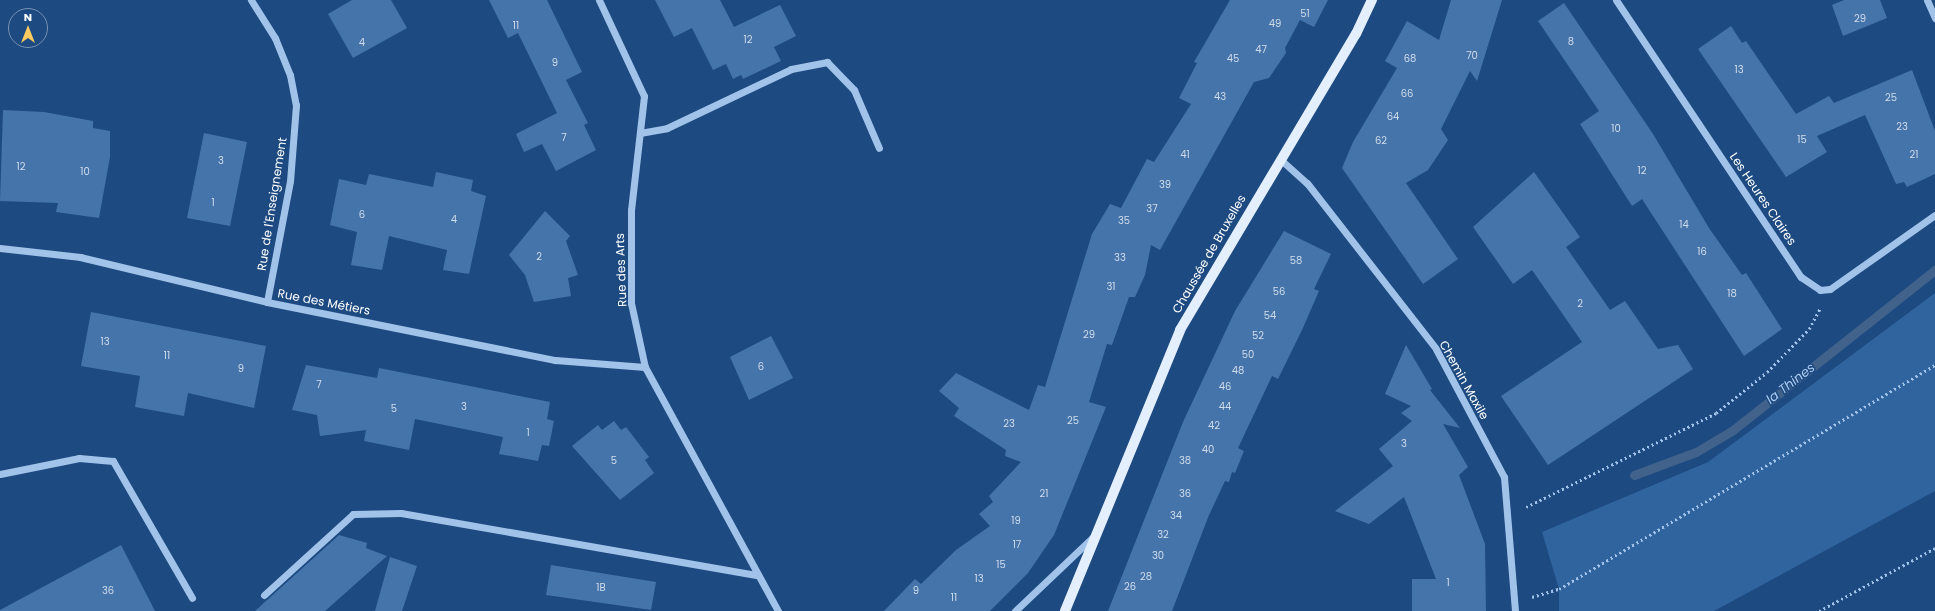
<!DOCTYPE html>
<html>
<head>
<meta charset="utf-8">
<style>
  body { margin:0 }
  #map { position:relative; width:1935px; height:611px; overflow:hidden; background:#1d4a81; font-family:Poppins,sans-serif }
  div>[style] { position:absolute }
  .green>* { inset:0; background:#30649f }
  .stream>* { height:9px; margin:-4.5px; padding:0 4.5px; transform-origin:4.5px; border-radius:4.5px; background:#41638b }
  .building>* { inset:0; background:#4574ab }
  .path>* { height:2.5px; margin-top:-1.25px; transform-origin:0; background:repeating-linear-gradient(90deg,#a1c3e9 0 2px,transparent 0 5px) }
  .minor>* { height:7px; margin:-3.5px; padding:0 3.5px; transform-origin:3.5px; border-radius:3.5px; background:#a1c3e9 }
  .major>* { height:10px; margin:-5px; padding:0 5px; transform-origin:5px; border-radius:5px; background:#e4effe }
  span { translate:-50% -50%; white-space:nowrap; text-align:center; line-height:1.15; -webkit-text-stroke:3px #1d4a81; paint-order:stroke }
  .number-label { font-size:10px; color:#d0dcea }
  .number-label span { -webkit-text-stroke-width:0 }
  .street-label { font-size:12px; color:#fff }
  .water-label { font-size:13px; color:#adcdf1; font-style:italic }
  .north { position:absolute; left:8px; top:8px; width:40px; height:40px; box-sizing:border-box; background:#1d4a81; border:1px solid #7792b3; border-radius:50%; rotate:0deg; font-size:11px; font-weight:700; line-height:16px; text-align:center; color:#fff }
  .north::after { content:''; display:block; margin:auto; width:14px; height:18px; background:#f9ca5f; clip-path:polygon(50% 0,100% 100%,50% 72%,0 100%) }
</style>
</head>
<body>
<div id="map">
  <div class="green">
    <div style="clip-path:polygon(1935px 293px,1935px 491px,1714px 611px,1559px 611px,1559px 589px,1542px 532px,1708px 462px)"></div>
  </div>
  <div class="stream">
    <div style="left:1634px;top:475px;width:66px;rotate:-20.4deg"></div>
    <div style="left:1696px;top:452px;width:43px;rotate:-30.7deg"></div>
    <div style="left:1733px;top:430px;width:258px;rotate:-38.4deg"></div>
  </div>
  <div class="building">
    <div style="clip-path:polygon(352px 0,391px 0,407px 28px,353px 58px,328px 14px)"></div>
    <div style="clip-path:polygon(489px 0,547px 0,582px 72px,566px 80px,588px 123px,584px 125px,596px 150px,556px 171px,542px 144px,524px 152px,516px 134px,557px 113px,518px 33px,508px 38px)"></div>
    <div style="clip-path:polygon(655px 0,720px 0,734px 27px,780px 5px,796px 36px,774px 47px,781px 61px,743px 79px,741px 75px,733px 79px,726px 64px,713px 70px,692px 28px,674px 37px)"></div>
    <div style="clip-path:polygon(1230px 0,1328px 0,1314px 27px,1300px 20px,1285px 48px,1286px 53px,1269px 78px,1254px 82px,1160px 250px,1151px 245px,1145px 275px,1135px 297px,1129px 297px,1112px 345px,1107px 344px,1089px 402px,1106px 407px,1054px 535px,1028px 573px,990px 611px,884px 611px,915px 579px,921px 584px,956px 550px,990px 526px,979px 514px,993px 502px,989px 496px,1021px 462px,1005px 456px,1006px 450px,954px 416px,959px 408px,939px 391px,956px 373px,1029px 410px,1038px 385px,1045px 387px,1092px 234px,1110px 204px,1121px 208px,1147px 159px,1154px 162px,1191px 104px,1179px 98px,1197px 63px,1194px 62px)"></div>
    <div style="clip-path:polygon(1451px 0,1502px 0,1477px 81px,1470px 71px,1441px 129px,1448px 140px,1428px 170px,1406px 183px,1458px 259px,1423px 284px,1342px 168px,1353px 142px,1397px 68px,1385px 61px,1407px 21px,1439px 40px)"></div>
    <div style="clip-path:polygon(1844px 0,1880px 0,1887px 18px,1843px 36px,1832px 5px)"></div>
    <div style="clip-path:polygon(1564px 3px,1653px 134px,1709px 228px,1742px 275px,1746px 273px,1782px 329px,1744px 356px,1642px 199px,1632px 206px,1580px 124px,1599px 111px,1538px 21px)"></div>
    <div style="clip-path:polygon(1731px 26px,1742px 43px,1746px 41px,1796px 114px,1829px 96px,1834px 103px,1912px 70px,1935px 131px,1935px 174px,1907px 187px,1904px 182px,1896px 184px,1865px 115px,1817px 136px,1827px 152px,1786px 177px,1698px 49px)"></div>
    <div style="clip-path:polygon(3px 110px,44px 112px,93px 121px,93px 128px,110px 131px,110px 157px,99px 218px,56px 212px,58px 203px,0 201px)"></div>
    <div style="clip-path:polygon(204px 133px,247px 142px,230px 226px,187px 218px)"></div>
    <div style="clip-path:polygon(436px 172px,473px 180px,471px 191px,486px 196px,469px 274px,443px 270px,447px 250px,389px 236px,382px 270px,351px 265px,357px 232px,330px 225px,339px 179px,366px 185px,369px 174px,433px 187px)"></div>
    <div style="clip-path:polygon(1534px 172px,1580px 237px,1566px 247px,1610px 310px,1625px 301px,1658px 349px,1678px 345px,1693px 369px,1548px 465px,1501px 396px,1582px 342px,1532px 270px,1513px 284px,1473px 227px)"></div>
    <div style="clip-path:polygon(545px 211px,570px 236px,566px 241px,578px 275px,568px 278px,571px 296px,534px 302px,525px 275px,509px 255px)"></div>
    <div style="clip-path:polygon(1284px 231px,1331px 254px,1314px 289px,1319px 291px,1302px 330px,1278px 379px,1272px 376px,1238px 448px,1244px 451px,1235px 473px,1232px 472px,1229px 482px,1225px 481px,1209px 515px,1172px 611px,1108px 611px,1183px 422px,1235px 311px)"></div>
    <div style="clip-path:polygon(91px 312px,266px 346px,254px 408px,188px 393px,184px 416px,135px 407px,140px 376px,81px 366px)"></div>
    <div style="clip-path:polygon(771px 336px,793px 378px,749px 400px,730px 357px)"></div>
    <div style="clip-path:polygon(1406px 345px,1432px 389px,1430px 390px,1460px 428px,1443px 424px,1468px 467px,1459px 475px,1485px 544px,1486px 611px,1412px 611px,1412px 579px,1436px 579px,1404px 497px,1369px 524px,1335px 511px,1393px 466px,1379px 449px,1412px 421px,1401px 413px,1411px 406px,1385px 394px)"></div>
    <div style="clip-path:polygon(306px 365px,377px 378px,379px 368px,550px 402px,547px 419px,554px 421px,549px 446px,542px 445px,538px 461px,499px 454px,503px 437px,415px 419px,409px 450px,364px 441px,366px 430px,320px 436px,317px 415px,292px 410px)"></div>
    <div style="clip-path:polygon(614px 421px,621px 430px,626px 427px,649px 457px,645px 460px,654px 473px,620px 500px,572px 446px,598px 425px,602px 430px)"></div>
    <div style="clip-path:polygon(339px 535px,367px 543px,366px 548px,387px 556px,325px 611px,255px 611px)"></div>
    <div style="clip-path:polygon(121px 545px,155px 611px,0 611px,0 610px)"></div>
    <div style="clip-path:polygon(390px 557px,417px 566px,402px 611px,375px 611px)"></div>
    <div style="clip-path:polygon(551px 565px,656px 582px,651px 610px,546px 595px)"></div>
  </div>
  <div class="path">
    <div style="left:1526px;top:507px;width:212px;rotate:-26.3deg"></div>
    <div style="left:1716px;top:413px;width:65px;rotate:-38.8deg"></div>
    <div style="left:1767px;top:372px;width:60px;rotate:-45.7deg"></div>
    <div style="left:1809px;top:329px;width:24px;rotate:-62deg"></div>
    <div style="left:1532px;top:597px;width:28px;rotate:-17deg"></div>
    <div style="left:1559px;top:589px;width:438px;rotate:-30.8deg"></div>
    <div style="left:1819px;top:611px;width:132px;rotate:-28.5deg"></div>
  </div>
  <div class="minor">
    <div style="left:251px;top:0;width:45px;rotate:57.7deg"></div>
    <div style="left:275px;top:38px;width:40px;rotate:68deg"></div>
    <div style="left:290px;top:75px;width:31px;rotate:79deg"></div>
    <div style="left:296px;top:105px;width:76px;rotate:94.5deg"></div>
    <div style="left:290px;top:181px;width:123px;rotate:100.8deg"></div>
    <div style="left:599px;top:0;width:106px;rotate:64.9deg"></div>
    <div style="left:644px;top:96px;width:115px;rotate:96.5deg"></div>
    <div style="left:631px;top:210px;width:93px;rotate:90deg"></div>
    <div style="left:631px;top:303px;width:66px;rotate:77.7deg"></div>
    <div style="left:645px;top:367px;width:278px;rotate:61.4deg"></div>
    <div style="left:1616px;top:0;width:333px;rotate:56.3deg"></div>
    <div style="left:1801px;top:277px;width:23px;rotate:34deg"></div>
    <div style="left:1820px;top:290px;width:10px;rotate:-6deg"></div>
    <div style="left:1830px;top:289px;width:128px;rotate:-35.2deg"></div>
    <div style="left:1927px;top:0;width:20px;rotate:66deg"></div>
    <div style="left:640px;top:133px;width:27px;rotate:-10deg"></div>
    <div style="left:667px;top:128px;width:137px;rotate:-25.4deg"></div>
    <div style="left:791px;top:69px;width:37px;rotate:-11deg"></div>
    <div style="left:827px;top:62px;width:39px;rotate:46deg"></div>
    <div style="left:854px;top:90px;width:63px;rotate:66.7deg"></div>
    <div style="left:1280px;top:159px;width:36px;rotate:42deg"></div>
    <div style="left:1307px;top:183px;width:210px;rotate:52.1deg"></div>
    <div style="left:1436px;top:349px;width:145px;rotate:62deg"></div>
    <div style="left:1504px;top:477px;width:134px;rotate:85.3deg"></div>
    <div style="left:0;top:248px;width:81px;rotate:6.4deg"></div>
    <div style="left:80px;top:257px;width:192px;rotate:13.5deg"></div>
    <div style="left:267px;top:302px;width:294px;rotate:11.4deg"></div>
    <div style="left:555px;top:360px;width:90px;rotate:4.4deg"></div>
    <div style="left:0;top:474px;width:81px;rotate:-11.4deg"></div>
    <div style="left:79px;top:458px;width:34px;rotate:5deg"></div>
    <div style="left:113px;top:461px;width:158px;rotate:60deg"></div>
    <div style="left:264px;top:595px;width:120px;rotate:-42.3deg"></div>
    <div style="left:353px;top:514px;width:48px;rotate:-1.2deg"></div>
    <div style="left:401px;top:513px;width:362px;rotate:9.9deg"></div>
    <div style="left:1015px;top:611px;width:110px;rotate:-43.5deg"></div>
  </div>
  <div class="major">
    <div style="left:1065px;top:611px;width:304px;rotate:-67.7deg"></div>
    <div style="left:1180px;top:330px;width:344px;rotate:-59.3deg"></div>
    <div style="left:1356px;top:34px;width:38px;rotate:-65deg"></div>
  </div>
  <div class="number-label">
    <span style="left:1305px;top:14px">51</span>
    <span style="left:1860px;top:19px">29</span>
    <span style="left:1275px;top:24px">49</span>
    <span style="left:516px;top:26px">11</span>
    <span style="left:748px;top:40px">12</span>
    <span style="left:1571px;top:42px">8</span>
    <span style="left:362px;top:43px">4</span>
    <span style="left:1261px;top:50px">47</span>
    <span style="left:1472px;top:56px">70</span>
    <span style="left:1233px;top:59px">45</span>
    <span style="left:1410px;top:59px">68</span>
    <span style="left:555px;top:63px">9</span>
    <span style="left:1739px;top:70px">13</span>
    <span style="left:1407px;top:94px">66</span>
    <span style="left:1220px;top:97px">43</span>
    <span style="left:1891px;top:98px">25</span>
    <span style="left:1393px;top:117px">64</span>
    <span style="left:1902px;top:127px">23</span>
    <span style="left:1616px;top:129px">10</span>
    <span style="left:564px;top:138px">7</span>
    <span style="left:1802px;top:140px">15</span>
    <span style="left:1381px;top:141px">62</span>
    <span style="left:1185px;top:155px">41</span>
    <span style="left:1914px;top:155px">21</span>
    <span style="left:221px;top:161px">3</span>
    <span style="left:21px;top:167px">12</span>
    <span style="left:1642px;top:171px">12</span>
    <span style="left:85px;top:172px">10</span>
    <span style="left:1165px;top:185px">39</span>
    <span style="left:213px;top:203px">1</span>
    <span style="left:1152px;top:209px">37</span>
    <span style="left:362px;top:215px">6</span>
    <span style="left:454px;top:220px">4</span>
    <span style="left:1124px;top:221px">35</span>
    <span style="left:1684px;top:225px">14</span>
    <span style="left:1702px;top:252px">16</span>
    <span style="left:539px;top:257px">2</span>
    <span style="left:1120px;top:258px">33</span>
    <span style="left:1296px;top:261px">58</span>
    <span style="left:1111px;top:287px">31</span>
    <span style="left:1279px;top:292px">56</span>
    <span style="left:1732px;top:294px">18</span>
    <span style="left:1580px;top:304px">2</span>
    <span style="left:1270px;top:316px">54</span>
    <span style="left:1089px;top:335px">29</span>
    <span style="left:1258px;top:336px">52</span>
    <span style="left:105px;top:342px">13</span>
    <span style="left:1248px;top:355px">50</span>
    <span style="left:167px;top:356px">11</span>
    <span style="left:761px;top:367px">6</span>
    <span style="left:241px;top:369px">9</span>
    <span style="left:1238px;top:371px">48</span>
    <span style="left:319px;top:385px">7</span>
    <span style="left:1225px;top:387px">46</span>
    <span style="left:464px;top:407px">3</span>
    <span style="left:1225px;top:407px">44</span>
    <span style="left:394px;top:409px">5</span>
    <span style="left:1073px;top:421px">25</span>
    <span style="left:1009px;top:424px">23</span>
    <span style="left:1214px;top:426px">42</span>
    <span style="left:528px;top:433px">1</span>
    <span style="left:1404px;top:444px">3</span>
    <span style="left:1208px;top:450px">40</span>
    <span style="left:614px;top:461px">5</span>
    <span style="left:1185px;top:461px">38</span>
    <span style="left:1044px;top:494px">21</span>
    <span style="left:1185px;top:494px">36</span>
    <span style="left:1176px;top:516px">34</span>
    <span style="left:1016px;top:521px">19</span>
    <span style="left:1163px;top:535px">32</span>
    <span style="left:1017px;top:545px">17</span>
    <span style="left:1158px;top:556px">30</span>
    <span style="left:1001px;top:565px">15</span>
    <span style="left:1146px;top:577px">28</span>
    <span style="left:979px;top:579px">13</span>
    <span style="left:1448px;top:583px">1</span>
    <span style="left:1130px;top:587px">26</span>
    <span style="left:601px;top:588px">1B</span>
    <span style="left:108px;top:591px">36</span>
    <span style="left:916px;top:591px">9</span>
    <span style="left:954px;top:598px">11</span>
  </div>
  <div class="street-label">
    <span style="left:1763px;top:199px;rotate:56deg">Les Heures Claires</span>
    <span style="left:272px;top:204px;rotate:-81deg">Rue de l'Enseignement</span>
    <span style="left:1209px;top:254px;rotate:-60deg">Chaussée de Bruxelles</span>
    <span style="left:621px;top:270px;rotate:-92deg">Rue des Arts</span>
    <span style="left:324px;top:302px;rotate:11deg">Rue des Métiers</span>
    <span style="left:1464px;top:380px;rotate:61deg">Chemin Maxile</span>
  </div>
  <div class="water-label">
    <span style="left:1791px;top:384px;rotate:-38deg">la Thines</span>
  </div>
  <div class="north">N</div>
</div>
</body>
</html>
